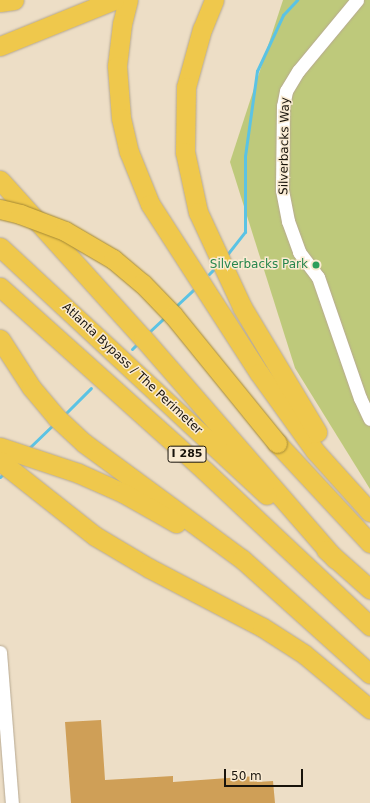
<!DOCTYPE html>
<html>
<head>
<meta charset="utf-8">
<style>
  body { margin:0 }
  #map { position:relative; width:370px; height:803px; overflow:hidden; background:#eddec6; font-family:"DejaVu Sans",sans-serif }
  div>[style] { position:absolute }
  .green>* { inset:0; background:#bec97b }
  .stream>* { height:3px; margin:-1.5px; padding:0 1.5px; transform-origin:1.5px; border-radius:1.5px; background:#5bc3e4 }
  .building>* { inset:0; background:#cf9f57 }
  .roads { filter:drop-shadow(0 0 1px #b7a992) drop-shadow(0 0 1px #b7a992) }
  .minor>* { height:13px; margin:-6.5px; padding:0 6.5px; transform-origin:6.5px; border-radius:6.5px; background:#fff }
  .highway>* { height:19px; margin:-9.5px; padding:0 9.5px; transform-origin:9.5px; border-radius:9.5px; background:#efc84c }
  .bridges { filter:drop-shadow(0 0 1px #a48935) drop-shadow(0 0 1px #a48935) }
  .highway-bridge>* { height:19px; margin:-9.5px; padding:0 9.5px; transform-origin:9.5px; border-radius:9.5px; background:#efc84c }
  .dots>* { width:11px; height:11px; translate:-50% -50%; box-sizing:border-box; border:2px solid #faebd3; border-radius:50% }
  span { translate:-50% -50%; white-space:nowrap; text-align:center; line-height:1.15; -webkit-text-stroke:3px #faebd3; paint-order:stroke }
  .shield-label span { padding:1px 3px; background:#faebd3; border:1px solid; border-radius:3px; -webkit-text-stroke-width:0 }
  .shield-label { font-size:11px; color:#18130b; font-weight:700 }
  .street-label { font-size:12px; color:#18130b }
  .leisure-label { font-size:12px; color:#27864d }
  .right { translate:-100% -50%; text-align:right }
  .scale { position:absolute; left:224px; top:769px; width:79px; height:18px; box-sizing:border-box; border:2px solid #18130b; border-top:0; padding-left:5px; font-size:12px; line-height:14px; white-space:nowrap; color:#18130b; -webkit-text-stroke:3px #faebd3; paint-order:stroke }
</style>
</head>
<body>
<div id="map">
  <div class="green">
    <div style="clip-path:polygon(283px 0,370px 0,370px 489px,295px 368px,230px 162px)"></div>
  </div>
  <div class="stream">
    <div style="left:226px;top:256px;width:31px;rotate:-52deg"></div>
    <div style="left:245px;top:232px;width:76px;rotate:-90deg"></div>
    <div style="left:245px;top:156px;width:86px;rotate:-82deg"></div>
    <div style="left:257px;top:71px;width:62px;rotate:-65.1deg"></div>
    <div style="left:283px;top:15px;width:21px;rotate:-47deg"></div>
    <div style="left:209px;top:274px;width:10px;rotate:-45deg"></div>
    <div style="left:175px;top:307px;width:25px;rotate:-43deg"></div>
    <div style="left:148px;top:333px;width:25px;rotate:-43deg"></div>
    <div style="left:132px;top:349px;width:8px;rotate:-45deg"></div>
    <div style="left:64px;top:415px;width:38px;rotate:-45deg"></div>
    <div style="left:28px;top:449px;width:36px;rotate:-44deg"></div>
    <div style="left:0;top:477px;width:4px;rotate:-45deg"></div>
  </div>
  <div class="building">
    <div style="clip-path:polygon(101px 720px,105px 780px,173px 776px,173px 782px,256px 776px,257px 782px,273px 781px,275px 803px,71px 803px,65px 722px)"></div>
  </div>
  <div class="roads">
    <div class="minor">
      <div style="left:357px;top:0;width:92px;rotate:129.7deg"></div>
      <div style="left:298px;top:71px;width:23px;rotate:121deg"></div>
      <div style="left:286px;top:91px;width:15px;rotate:101deg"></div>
      <div style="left:283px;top:106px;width:84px;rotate:90.7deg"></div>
      <div style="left:282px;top:190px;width:32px;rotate:79deg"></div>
      <div style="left:288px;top:221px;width:33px;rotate:70deg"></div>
      <div style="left:299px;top:252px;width:31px;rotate:53deg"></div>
      <div style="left:318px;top:277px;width:128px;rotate:70.9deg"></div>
      <div style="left:360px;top:398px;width:23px;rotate:65deg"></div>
      <div style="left:0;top:652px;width:151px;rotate:85.5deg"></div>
    </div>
    <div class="highway">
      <div style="left:128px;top:0;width:25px;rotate:104deg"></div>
      <div style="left:122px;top:24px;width:42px;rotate:96.8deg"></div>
      <div style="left:117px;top:66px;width:52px;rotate:85.6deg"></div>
      <div style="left:121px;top:118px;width:35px;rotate:77deg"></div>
      <div style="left:129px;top:152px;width:56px;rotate:68deg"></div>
      <div style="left:150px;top:204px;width:201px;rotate:57.2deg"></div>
      <div style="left:259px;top:373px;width:96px;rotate:54.3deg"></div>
      <div style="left:315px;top:451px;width:82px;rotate:48deg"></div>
      <div style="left:214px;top:0;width:31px;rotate:112deg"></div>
      <div style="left:202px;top:29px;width:60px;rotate:105.4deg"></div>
      <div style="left:186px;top:87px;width:65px;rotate:90.9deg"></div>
      <div style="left:185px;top:152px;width:61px;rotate:77.8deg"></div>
      <div style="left:198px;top:212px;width:105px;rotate:65.1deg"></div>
      <div style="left:242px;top:307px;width:146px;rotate:59deg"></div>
      <div style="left:0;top:2px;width:14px;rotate:-8deg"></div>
      <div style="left:0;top:46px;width:123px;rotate:-22deg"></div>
      <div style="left:0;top:180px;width:213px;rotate:47.9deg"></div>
      <div style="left:143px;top:338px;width:293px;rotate:49deg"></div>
      <div style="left:0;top:247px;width:364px;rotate:42.9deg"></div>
      <div style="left:0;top:287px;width:274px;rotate:41.9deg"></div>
      <div style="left:204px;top:470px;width:228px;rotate:43.2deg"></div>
      <div style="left:0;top:339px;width:57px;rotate:57.1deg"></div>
      <div style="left:31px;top:387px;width:39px;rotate:50deg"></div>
      <div style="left:56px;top:417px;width:38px;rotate:43deg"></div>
      <div style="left:84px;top:443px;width:196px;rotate:36.3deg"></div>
      <div style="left:242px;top:559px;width:172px;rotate:41.9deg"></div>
      <div style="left:277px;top:443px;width:137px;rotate:47.1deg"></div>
      <div style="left:0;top:447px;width:82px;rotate:18.4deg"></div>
      <div style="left:78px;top:473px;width:49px;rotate:24deg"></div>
      <div style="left:123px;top:493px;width:61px;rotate:29.5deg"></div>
      <div style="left:0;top:461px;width:121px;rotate:38.3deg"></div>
      <div style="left:95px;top:536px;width:63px;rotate:30.7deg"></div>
      <div style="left:149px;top:568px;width:127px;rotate:27.6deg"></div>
      <div style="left:262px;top:627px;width:50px;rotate:32.7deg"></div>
      <div style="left:304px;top:654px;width:86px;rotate:39.8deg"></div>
      <div style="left:326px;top:550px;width:59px;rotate:41.6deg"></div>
    </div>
  </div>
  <div class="bridges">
    <div class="highway-bridge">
      <div style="left:0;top:209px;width:21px;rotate:14deg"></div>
      <div style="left:20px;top:214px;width:48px;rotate:20.7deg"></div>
      <div style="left:65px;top:231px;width:56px;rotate:30.3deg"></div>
      <div style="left:113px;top:259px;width:38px;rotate:40deg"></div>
      <div style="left:142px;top:283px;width:45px;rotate:45.9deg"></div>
      <div style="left:173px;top:315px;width:165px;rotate:50.9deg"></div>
    </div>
  </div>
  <div class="dots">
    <div style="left:316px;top:265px;background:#2e9e5b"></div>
  </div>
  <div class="shield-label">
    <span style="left:187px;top:454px">I 285</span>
  </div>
  <div class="street-label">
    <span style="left:285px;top:146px;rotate:-89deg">Silverbacks Way</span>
    <span style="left:132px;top:369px;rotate:43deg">Atlanta Bypass / The Perimeter</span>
  </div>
  <div class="leisure-label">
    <span class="right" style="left:308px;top:265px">Silverbacks Park</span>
  </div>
  <div class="scale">50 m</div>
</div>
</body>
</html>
